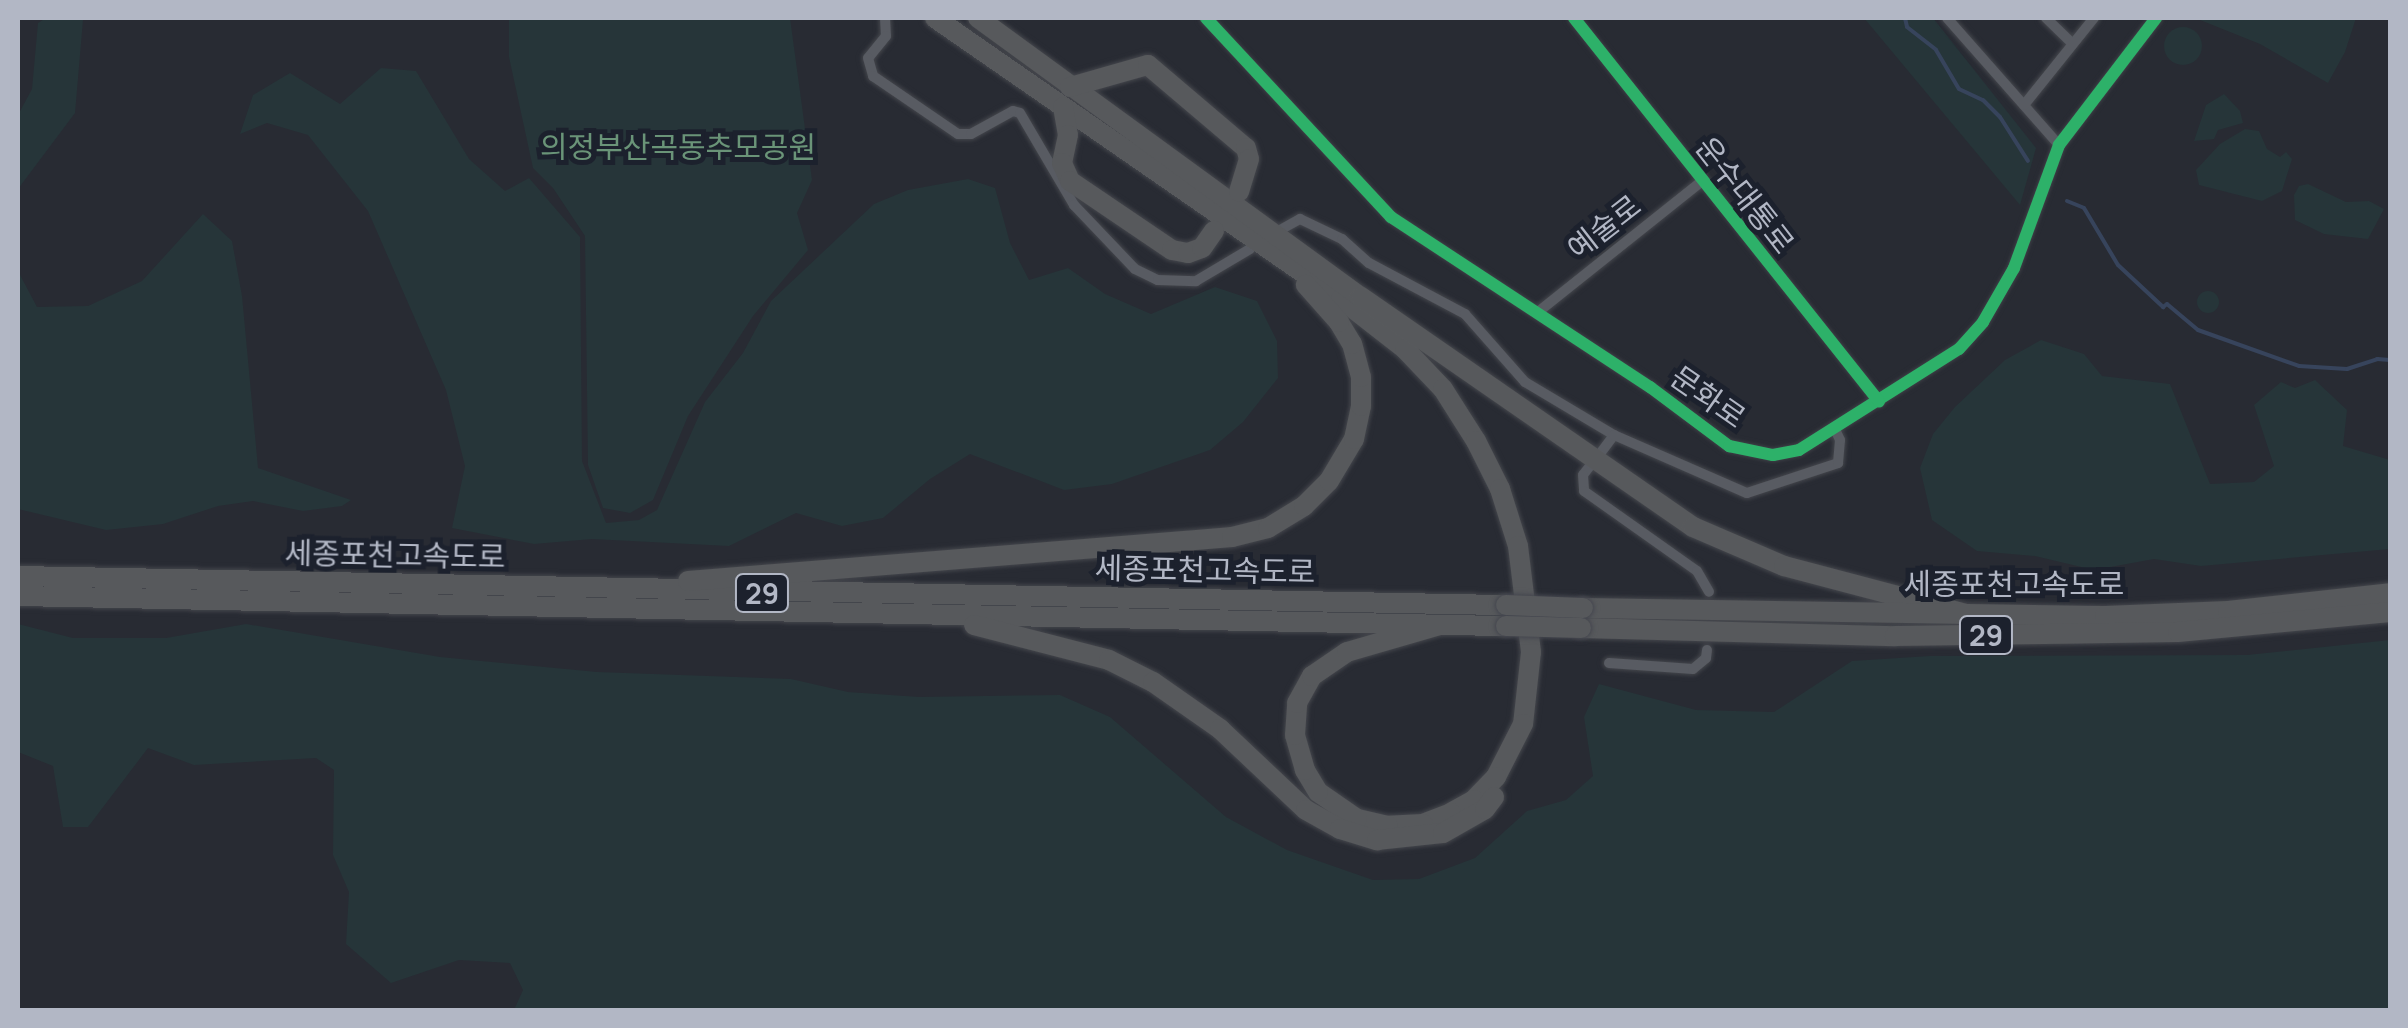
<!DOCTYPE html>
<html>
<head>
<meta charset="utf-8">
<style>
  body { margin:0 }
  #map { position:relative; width:2408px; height:1028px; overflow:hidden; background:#282b33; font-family:Manrope,"Noto Sans KR",sans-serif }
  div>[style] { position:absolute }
  .green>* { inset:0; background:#263539 }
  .round { border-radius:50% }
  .stream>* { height:4px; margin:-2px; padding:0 2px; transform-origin:2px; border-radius:2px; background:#37445c }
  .roads { filter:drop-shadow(0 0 2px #44464c) drop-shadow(0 0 2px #44464c) }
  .street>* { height:10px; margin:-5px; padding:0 5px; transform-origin:5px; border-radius:5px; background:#585b62 }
  .highway>* { height:20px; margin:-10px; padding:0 10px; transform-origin:10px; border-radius:10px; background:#57595c }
  .bridges { filter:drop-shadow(0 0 2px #45474f) drop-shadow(0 0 2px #45474f) }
  .highway-bridge>* { height:20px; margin:-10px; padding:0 10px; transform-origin:10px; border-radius:10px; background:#57595c }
  .cycleway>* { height:12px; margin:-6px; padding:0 6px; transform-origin:6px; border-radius:6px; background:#2db169 }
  span { translate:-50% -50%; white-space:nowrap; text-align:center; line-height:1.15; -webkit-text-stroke:10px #1c212d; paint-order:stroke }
  .shield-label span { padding:2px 8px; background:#1c212d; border:2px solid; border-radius:8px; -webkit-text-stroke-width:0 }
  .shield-label { font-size:28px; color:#b2b7c5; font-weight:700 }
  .park-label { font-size:30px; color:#6a9478 }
  .street-label { font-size:30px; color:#b2b7c5 }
  .frame { position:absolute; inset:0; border:20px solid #b2b7c5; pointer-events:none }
</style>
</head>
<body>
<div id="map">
  <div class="green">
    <div style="clip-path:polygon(46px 18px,83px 20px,75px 113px,18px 189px,18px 115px,32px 89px,38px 23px)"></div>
    <div style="clip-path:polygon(509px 18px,790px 18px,812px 180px,797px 213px,808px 250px,753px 316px,688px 416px,653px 500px,630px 513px,603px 508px,588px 465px,585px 236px,553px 188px,533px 168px,509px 57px)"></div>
    <div style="clip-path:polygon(1864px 18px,1933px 18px,2036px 148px,2020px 205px)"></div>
    <div style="clip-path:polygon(2195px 18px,2356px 18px,2345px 52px,2328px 83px,2260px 44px)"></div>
    <div class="round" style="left:2164px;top:27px;width:38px;height:38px"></div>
    <div style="clip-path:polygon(381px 68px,416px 71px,469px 159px,505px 191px,529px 178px,580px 237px,582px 461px,606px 523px,639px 520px,657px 510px,705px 402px,743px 353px,771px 301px,874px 204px,908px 190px,968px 179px,995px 188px,1010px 243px,1029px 280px,1068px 268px,1105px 294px,1151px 314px,1215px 287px,1257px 301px,1277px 341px,1278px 378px,1243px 422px,1210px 450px,1112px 484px,1064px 490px,970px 454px,930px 479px,883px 518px,842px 526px,796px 513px,729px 546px,592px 539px,534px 544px,452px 528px,465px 466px,446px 390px,368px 211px,308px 135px,267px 123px,240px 134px,253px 95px,290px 73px,340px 104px)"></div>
    <div style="clip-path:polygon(2224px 94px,2240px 111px,2243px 123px,2218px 130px,2214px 139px,2194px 141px,2206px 105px)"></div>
    <div style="clip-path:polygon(2245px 129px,2259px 131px,2267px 149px,2280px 157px,2286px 152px,2292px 159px,2282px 191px,2262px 201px,2199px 185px,2196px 170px,2220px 144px)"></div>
    <div style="clip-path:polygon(2308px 184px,2346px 202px,2369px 201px,2384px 209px,2368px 239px,2324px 234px,2295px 220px,2294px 195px,2299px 186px)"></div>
    <div style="clip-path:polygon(203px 214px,232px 241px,242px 296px,258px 468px,351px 500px,342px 506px,303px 511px,253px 501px,218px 506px,163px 524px,106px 530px,18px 509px,18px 271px,37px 307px,88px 306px,142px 281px)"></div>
    <div class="round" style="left:2197px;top:291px;width:22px;height:22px"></div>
    <div style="clip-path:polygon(2041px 340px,2084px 354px,2102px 376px,2170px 384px,2210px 484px,2254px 482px,2274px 466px,2254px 405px,2281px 382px,2295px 388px,2315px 380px,2347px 410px,2343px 446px,2390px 460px,2390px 549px,2201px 566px,2154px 559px,2094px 570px,2035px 556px,1977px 551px,1932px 520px,1920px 468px,1933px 434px,1955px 407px,2005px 360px)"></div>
    <div style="clip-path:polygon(18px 624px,73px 638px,166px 638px,246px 624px,440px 657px,597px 672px,791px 679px,848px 692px,919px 697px,1060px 695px,1110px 717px,1226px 817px,1287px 850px,1373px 880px,1419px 879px,1475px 858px,1527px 811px,1566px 800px,1593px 776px,1584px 717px,1599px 684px,1696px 710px,1774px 712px,1852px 661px,1930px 656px,2247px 655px,2390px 640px,2390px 1010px,514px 1010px,523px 990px,510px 963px,459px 960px,391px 983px,346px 944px,349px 892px,333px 855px,334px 770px,316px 758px,194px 765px,148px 748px,88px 827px,63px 827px,53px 766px,18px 752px)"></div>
  </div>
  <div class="stream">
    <div style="left:1905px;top:18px;width:9px;rotate:77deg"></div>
    <div style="left:1907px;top:27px;width:37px;rotate:38deg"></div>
    <div style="left:1936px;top:50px;width:45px;rotate:59.5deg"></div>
    <div style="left:1959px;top:89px;width:26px;rotate:25deg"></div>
    <div style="left:1983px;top:100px;width:24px;rotate:45deg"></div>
    <div style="left:2000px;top:117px;width:52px;rotate:57.5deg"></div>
    <div style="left:2067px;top:201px;width:18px;rotate:22deg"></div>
    <div style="left:2084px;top:208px;width:66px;rotate:59.2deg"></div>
    <div style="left:2118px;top:265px;width:62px;rotate:43deg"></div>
    <div style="left:2163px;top:307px;width:5px;rotate:-37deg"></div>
    <div style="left:2167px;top:304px;width:40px;rotate:40deg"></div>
    <div style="left:2198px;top:330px;width:107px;rotate:19.6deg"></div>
    <div style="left:2299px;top:366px;width:48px;rotate:3.6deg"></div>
    <div style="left:2347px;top:369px;width:32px;rotate:-18deg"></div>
    <div style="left:2377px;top:359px;width:13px;rotate:4deg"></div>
  </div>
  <div class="roads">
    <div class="street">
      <div style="left:885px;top:18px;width:18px;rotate:87deg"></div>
      <div style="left:886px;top:36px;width:28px;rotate:129deg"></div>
      <div style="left:868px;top:58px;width:19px;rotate:74deg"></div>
      <div style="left:873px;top:76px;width:103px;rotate:34.3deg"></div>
      <div style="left:958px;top:134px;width:13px"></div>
      <div style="left:971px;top:134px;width:48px;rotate:-28.7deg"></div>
      <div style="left:1013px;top:111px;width:7px;rotate:16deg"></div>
      <div style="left:1020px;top:113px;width:107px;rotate:59.6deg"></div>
      <div style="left:1074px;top:205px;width:88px;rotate:46.4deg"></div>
      <div style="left:1135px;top:269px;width:25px;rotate:26deg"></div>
      <div style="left:1158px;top:280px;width:38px;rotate:2deg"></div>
      <div style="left:1196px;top:281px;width:63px;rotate:-30.7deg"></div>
      <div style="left:1206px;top:18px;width:272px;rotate:47.1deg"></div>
      <div style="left:1391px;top:217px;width:310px;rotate:33.3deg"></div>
      <div style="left:1650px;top:387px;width:99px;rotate:36.8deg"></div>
      <div style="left:1729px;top:446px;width:45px;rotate:11.6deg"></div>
      <div style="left:1773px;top:455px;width:26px;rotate:-11deg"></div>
      <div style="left:1799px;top:450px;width:189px;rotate:-32.3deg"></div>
      <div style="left:1959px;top:349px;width:36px;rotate:-48deg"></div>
      <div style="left:1983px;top:322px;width:62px;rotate:-60.1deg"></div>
      <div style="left:2014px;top:268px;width:131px;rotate:-69.9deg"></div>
      <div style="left:2059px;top:145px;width:160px;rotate:-52.6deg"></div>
      <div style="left:1574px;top:18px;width:490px;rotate:51.5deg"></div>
      <div style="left:1947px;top:18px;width:169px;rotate:48.6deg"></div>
      <div style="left:2046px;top:18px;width:35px;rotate:44deg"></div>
      <div style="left:2024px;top:105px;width:112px;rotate:-51.2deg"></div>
      <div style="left:1280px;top:230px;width:23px;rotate:-29deg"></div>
      <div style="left:1300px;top:219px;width:47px;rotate:25.5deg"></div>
      <div style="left:1342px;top:239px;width:36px;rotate:42deg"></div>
      <div style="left:1369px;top:263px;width:109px;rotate:28deg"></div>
      <div style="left:1465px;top:314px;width:91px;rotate:48.6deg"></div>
      <div style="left:1525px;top:382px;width:104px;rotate:30.8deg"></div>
      <div style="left:1538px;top:312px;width:208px;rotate:-38.6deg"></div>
      <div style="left:1599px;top:455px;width:25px;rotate:-53deg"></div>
      <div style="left:1614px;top:435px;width:145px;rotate:23.6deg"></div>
      <div style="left:1747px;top:493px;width:96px;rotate:-18.2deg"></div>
      <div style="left:1838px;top:463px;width:23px;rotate:-85deg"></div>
      <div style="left:1840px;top:440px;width:14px;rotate:-115deg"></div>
      <div style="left:1590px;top:466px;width:11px;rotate:128deg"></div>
      <div style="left:1583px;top:475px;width:16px;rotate:86deg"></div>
      <div style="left:1584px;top:491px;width:138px;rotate:35.3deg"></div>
      <div style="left:1697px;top:571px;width:24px;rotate:60deg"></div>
      <div style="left:1609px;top:663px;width:84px;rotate:4.1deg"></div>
      <div style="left:1693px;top:669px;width:17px;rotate:-40deg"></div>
      <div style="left:1706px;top:658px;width:8px;rotate:-83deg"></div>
    </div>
    <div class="highway">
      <div style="left:935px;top:18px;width:494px;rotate:34.7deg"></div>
      <div style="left:1341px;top:299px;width:81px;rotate:38deg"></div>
      <div style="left:1405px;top:349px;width:55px;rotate:46.5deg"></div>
      <div style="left:1443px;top:389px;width:62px;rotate:57.6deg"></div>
      <div style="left:1476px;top:441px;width:54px;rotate:63.4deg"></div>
      <div style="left:1500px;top:489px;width:60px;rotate:72.5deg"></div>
      <div style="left:1518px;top:546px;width:107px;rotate:83deg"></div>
      <div style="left:1531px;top:652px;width:72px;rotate:96.3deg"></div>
      <div style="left:1523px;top:724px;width:59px;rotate:117deg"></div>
      <div style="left:1496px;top:777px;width:32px;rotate:134deg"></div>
      <div style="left:1474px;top:800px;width:26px;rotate:151deg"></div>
      <div style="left:1451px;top:813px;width:30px;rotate:159deg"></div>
      <div style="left:1423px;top:824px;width:35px;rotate:177deg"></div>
      <div style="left:1388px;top:826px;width:32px;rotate:-167deg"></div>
      <div style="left:1357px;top:819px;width:47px;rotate:-145.3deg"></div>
      <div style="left:1318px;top:792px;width:26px;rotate:-121deg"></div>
      <div style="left:1305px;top:770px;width:36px;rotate:-106deg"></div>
      <div style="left:1295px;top:735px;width:32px;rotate:-86deg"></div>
      <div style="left:1297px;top:703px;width:31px;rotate:-61deg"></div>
      <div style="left:1312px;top:676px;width:42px;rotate:-34.4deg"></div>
      <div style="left:1347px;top:652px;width:97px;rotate:-16.2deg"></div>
      <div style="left:978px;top:18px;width:474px;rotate:36.1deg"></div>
      <div style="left:1361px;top:297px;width:404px;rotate:34.7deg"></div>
      <div style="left:1693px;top:527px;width:99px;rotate:23.2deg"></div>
      <div style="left:1784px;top:566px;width:191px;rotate:14.8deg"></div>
      <div style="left:1070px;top:87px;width:81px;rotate:-15.8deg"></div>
      <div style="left:1148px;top:65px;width:128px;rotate:40.3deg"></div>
      <div style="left:1246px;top:148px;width:11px;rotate:75deg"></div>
      <div style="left:1249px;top:159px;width:34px;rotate:107deg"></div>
      <div style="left:1063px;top:107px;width:28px;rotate:80deg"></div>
      <div style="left:1068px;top:135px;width:29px;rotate:102deg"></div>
      <div style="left:1062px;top:163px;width:20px;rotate:66deg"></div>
      <div style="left:1070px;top:181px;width:123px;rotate:34.1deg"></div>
      <div style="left:1172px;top:250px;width:16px;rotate:11deg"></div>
      <div style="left:1188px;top:253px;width:15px;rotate:-20deg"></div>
      <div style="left:1202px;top:248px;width:21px;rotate:-55deg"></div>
      <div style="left:18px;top:576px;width:1488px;rotate:1.12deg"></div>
      <div style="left:688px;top:581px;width:546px;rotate:-4.62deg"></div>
      <div style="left:1232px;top:537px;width:37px;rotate:-14deg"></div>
      <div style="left:1268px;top:528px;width:42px;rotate:-31.4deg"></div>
      <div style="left:1304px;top:506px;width:35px;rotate:-45deg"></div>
      <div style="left:1329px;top:481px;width:49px;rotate:-59.2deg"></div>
      <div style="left:1354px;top:439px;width:34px;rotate:-78deg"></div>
      <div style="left:1361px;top:406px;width:29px;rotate:-90deg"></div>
      <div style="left:1361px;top:377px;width:34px;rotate:-105deg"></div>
      <div style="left:1352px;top:344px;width:26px;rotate:-121deg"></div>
      <div style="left:1339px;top:322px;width:50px;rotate:-131.7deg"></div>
      <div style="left:18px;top:596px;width:1488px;rotate:1.16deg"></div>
      <div style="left:1583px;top:608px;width:522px;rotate:0.88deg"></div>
      <div style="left:2105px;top:616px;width:123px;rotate:-2.3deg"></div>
      <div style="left:2228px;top:611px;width:163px;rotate:-6.3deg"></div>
      <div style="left:974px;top:625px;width:139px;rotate:14.5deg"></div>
      <div style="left:1109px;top:660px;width:49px;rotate:26.6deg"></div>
      <div style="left:1153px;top:682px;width:82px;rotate:35deg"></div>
      <div style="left:1220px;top:729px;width:118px;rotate:43.3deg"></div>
      <div style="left:1306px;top:810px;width:39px;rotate:29deg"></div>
      <div style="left:1340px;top:829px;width:39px;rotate:17deg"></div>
      <div style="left:1377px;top:840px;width:66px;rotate:-6.1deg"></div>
      <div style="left:1443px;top:833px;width:48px;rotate:-29.7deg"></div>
      <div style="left:1485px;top:809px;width:15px;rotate:-53deg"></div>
      <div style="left:1581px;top:628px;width:314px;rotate:1.5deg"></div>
      <div style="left:1895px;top:636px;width:283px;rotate:-0.8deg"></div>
      <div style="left:2178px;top:632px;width:213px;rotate:-5.4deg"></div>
    </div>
  </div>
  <div class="bridges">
    <div class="highway-bridge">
      <div style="left:1506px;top:605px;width:77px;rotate:2.2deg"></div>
      <div style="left:1506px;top:626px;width:75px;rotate:1.5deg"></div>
    </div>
  </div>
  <div class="cycleway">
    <div style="left:1206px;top:18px;width:272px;rotate:47.1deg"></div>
    <div style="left:1391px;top:217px;width:310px;rotate:33.3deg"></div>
    <div style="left:1650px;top:387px;width:99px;rotate:36.8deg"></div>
    <div style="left:1729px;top:446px;width:45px;rotate:11.6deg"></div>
    <div style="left:1773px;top:455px;width:26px;rotate:-11deg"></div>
    <div style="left:1799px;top:450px;width:189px;rotate:-32.3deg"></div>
    <div style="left:1959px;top:349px;width:36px;rotate:-48deg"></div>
    <div style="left:1983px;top:322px;width:62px;rotate:-60.1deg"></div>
    <div style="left:2014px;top:268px;width:131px;rotate:-69.9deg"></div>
    <div style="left:2059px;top:145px;width:160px;rotate:-52.6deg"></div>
    <div style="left:1574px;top:18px;width:490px;rotate:51.5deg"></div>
  </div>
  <div class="shield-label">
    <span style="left:762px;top:593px">29</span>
    <span style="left:1986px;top:635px">29</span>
  </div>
  <div class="park-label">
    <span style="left:678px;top:147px">의정부산곡동추모공원</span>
  </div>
  <div class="street-label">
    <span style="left:1745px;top:195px;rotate:52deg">운수대통로</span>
    <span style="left:1604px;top:227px;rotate:-38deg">예술로</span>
    <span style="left:1708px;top:397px;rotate:35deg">문화로</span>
    <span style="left:395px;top:555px;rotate:1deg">세종포천고속도로</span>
    <span style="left:1205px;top:570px;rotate:1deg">세종포천고속도로</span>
    <span style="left:2014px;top:584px">세종포천고속도로</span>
  </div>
  <div class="frame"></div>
</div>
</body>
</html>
